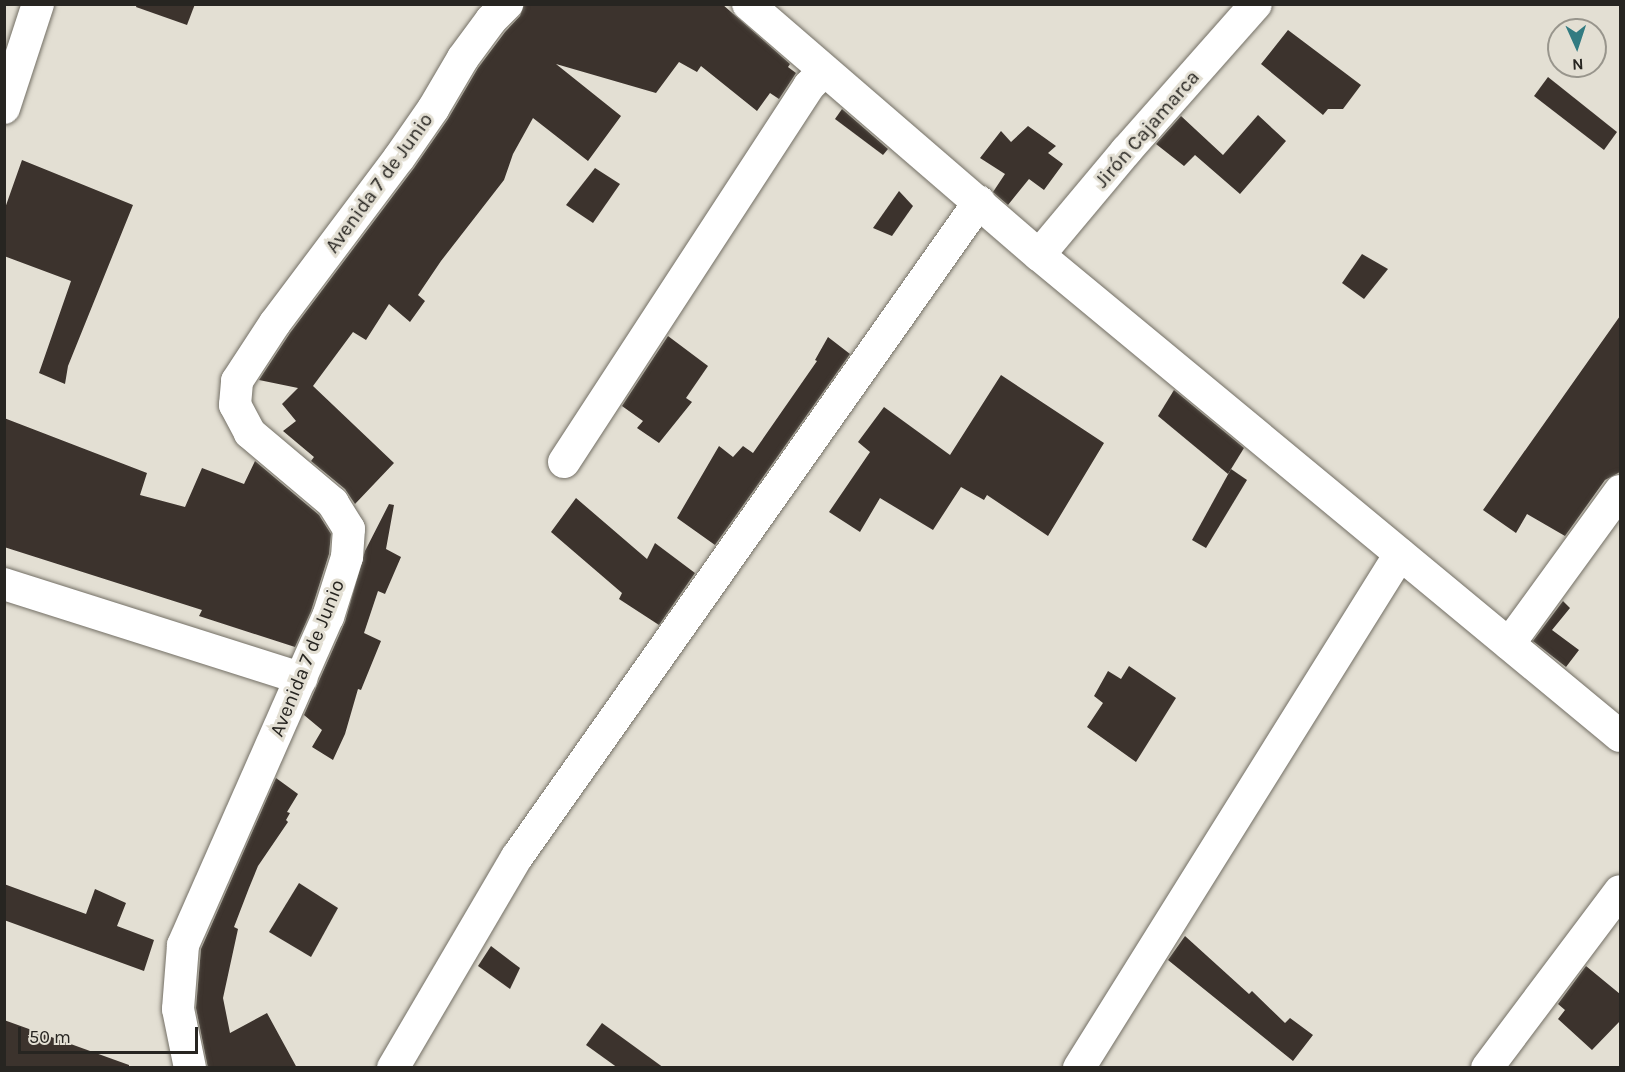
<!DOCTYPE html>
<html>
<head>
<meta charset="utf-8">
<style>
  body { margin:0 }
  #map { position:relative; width:1625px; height:1072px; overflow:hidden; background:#e3dfd3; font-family:Karla,sans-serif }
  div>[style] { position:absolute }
  .building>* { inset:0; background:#3c332d }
  .roads { filter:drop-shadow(0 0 2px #736f65) drop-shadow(0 0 2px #736f65) }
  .minor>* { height:32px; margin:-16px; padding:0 16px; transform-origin:16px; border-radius:16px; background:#fff }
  span { translate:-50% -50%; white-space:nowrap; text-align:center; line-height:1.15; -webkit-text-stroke:6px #e3dfd3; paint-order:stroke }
  .street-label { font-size:20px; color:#272521 }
  .frame { position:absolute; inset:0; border:6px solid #272521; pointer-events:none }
  .north { position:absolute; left:1547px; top:18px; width:60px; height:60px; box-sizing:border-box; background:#e3dfd3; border:2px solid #98958c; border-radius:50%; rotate:177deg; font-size:16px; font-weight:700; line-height:24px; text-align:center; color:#272521 }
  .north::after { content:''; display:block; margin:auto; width:21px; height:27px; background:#327b81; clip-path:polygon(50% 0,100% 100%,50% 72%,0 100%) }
  .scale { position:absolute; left:18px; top:1027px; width:180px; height:27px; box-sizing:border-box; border:3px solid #272521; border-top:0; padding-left:8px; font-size:18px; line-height:21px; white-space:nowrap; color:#272521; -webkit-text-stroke:4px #e3dfd3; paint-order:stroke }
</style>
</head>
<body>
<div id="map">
  <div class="building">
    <div style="clip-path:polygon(137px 4px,195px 4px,187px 25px,136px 7px)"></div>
    <div style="clip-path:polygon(722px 4px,790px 64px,788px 67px,796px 73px,779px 99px,770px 93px,757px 111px,701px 66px,697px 72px,679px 62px,656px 93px,556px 64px,621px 116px,588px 161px,533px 118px,513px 154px,504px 180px,441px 261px,418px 295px,425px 301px,410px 322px,389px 304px,366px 340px,353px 332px,313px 386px,394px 463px,355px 504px,345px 489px,311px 461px,314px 457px,283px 431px,296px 421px,282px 404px,298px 388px,259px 380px,290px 333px,414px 168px,448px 119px,478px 68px,505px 32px,520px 16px,524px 5px)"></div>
    <div style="clip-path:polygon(1288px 30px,1361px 85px,1343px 109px,1328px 109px,1323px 115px,1261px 64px)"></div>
    <div style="clip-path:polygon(1548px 77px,1617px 132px,1604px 150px,1534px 96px)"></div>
    <div style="clip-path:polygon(842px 109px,888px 149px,883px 155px,835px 119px)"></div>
    <div style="clip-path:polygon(1258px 115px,1286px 141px,1240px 194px,1195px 155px,1184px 166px,1156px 144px,1181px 116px,1223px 155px)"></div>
    <div style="clip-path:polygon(1028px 126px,1056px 146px,1048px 153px,1063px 164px,1044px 190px,1029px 179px,1008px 205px,993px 192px,1005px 174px,980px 158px,1001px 131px,1011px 142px)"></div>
    <div style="clip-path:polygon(22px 160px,133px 205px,68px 366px,65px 384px,39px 373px,71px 281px,4px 256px,4px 211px)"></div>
    <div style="clip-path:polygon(595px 168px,620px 184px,593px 223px,566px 205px)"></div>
    <div style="clip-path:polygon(899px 191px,913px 206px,892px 236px,873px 228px)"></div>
    <div style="clip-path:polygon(1362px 254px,1388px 269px,1364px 299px,1342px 283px)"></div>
    <div style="clip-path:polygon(1620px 316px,1620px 472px,1605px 480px,1565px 536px,1527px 514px,1516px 533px,1483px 510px)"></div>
    <div style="clip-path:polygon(668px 336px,708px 366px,686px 398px,692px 402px,659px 443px,637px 428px,643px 421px,622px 406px)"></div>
    <div style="clip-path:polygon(828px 337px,850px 354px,715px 545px,677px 518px,719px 446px,733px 457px,743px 446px,753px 453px,817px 361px,815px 360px)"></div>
    <div style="clip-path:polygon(1001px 375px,1104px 443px,1048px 536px,987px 495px,984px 500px,961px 487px,933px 530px,880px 498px,860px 532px,829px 512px,870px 452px,858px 442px,884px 407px,950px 455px)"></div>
    <div style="clip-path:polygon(1174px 390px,1244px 448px,1228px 474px,1158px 416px)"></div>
    <div style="clip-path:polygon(4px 418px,147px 473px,140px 495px,185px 507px,202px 468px,244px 484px,255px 461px,319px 515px,331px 534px,329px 554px,311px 611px,295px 647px,199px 616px,202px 610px,4px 547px)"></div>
    <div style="clip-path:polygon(1231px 469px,1247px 480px,1206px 548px,1192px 540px)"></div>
    <div style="clip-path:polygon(576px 498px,647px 559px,655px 543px,695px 573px,659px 625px,619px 599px,622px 593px,551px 532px)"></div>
    <div style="clip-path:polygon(389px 504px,394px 505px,386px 549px,401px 557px,385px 594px,378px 591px,364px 633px,381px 641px,361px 690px,358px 689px,345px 734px,333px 760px,312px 747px,322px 730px,304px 715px,345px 622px,365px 551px)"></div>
    <div style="clip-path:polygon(1563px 601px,1570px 608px,1552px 630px,1579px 650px,1566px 667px,1533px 641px)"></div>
    <div style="clip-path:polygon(1129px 666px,1176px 698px,1136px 762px,1087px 727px,1103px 703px,1094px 696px,1108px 671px,1121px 679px)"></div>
    <div style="clip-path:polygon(276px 778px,298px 794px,287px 812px,290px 813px,286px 820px,288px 822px,258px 866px,249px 888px,234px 927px,238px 929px,223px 998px,230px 1033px,267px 1013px,297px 1068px,208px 1068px,196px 1008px,201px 949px)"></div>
    <div style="clip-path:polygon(299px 883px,338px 908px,311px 957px,269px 932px)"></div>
    <div style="clip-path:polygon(4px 884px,86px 914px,95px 889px,126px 903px,117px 926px,154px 940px,144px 971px,4px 920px)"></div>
    <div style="clip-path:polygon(1185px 936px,1249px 994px,1252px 991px,1285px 1023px,1290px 1018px,1313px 1035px,1293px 1061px,1168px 960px)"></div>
    <div style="clip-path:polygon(491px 946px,520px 968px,510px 989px,478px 966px)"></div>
    <div style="clip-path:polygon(1586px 966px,1620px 994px,1620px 1021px,1592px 1050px,1558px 1019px,1565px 1010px,1558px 1004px)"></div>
    <div style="clip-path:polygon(4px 1020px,129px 1065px,129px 1068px,4px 1068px)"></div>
    <div style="clip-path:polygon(602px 1023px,664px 1068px,618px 1068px,586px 1045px)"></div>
  </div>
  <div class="roads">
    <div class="minor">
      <div style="left:748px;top:4px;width:384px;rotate:40.8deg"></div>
      <div style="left:1039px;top:255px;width:754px;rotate:39.62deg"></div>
      <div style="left:4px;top:108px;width:109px;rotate:-71.9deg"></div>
      <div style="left:1039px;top:255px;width:136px;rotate:-50.1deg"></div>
      <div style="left:1126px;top:151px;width:196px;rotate:-48.5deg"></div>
      <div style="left:564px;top:462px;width:449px;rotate:-56.9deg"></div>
      <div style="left:809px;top:86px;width:20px;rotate:-45deg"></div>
      <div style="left:4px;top:584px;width:312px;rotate:17.6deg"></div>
      <div style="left:1509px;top:644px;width:189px;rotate:-54deg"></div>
      <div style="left:190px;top:1068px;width:60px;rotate:-101.5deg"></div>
      <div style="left:178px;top:1009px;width:64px;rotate:-85.5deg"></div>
      <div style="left:183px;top:945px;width:359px;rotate:-66.2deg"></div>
      <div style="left:328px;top:617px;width:63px;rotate:-72.4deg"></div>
      <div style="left:347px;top:557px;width:28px;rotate:-86deg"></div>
      <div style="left:349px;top:529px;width:31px;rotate:-122deg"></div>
      <div style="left:333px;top:503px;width:109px;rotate:-139.9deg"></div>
      <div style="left:250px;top:433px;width:32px;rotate:-118deg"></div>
      <div style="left:235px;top:405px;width:24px;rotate:-85deg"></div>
      <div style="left:237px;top:381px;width:69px;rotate:-56.8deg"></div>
      <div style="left:275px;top:323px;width:206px;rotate:-53.1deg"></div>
      <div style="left:399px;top:158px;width:60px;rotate:-55.2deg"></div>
      <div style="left:433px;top:109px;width:59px;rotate:-59.5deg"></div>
      <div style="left:463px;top:58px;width:47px;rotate:-53.6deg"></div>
      <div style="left:491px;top:20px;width:23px;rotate:-45deg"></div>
      <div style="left:393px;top:1068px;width:245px;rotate:-59.6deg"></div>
      <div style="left:517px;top:857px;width:802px;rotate:-54.8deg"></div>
      <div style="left:1079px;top:1068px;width:606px;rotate:-58.01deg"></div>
      <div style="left:1487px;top:1068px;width:221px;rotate:-53.1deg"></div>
    </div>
  </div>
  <div class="street-label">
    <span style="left:1147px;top:129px;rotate:-49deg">Jirón Cajamarca</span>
    <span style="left:379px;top:183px;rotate:-54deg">Avenida 7 de Junio</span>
    <span style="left:307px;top:658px;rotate:-68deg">Avenida 7 de Junio</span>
  </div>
  <div class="frame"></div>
  <div class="north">N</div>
  <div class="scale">50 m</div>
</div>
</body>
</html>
